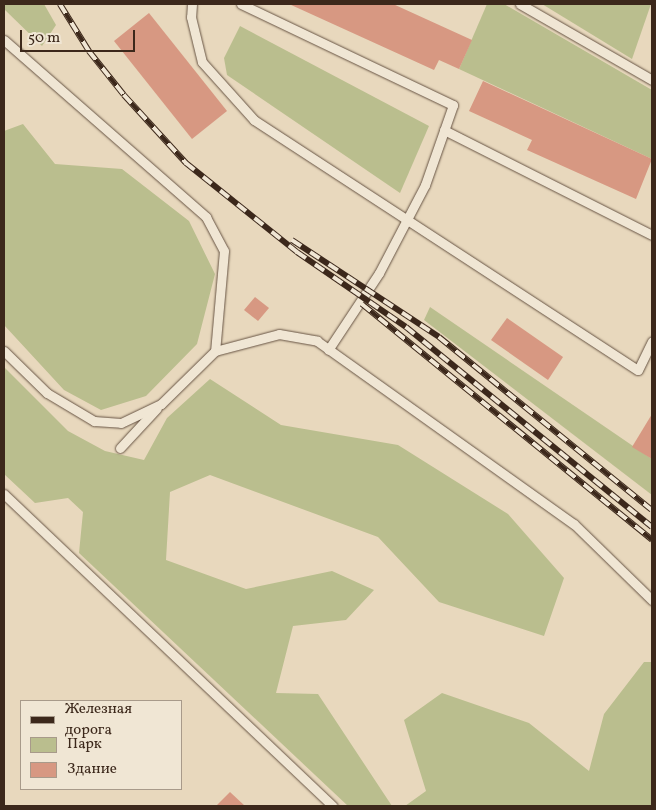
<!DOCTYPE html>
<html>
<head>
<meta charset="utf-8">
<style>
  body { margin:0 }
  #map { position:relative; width:656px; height:810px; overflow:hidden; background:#e8d8bd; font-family:Vollkorn,serif }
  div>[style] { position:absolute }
  .green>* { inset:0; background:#babe8e }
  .building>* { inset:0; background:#d79882 }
  .roads { filter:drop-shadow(0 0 1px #675444) drop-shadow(0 0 1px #675444) }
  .lane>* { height:9px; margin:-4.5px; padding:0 4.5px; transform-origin:4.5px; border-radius:4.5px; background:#f0e6d4 }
  .rail>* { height:5.5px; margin-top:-2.75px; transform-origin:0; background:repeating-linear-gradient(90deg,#f0e6d4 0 11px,#3c281b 0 22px); box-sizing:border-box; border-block:1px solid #3c281b }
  span { translate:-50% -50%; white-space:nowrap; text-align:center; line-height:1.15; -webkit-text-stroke:5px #f0e6d4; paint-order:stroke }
  .frame { position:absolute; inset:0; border:5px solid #3c281b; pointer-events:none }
  .legend { position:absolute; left:20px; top:700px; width:162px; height:90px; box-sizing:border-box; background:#f0e6d4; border:1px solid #a89a8a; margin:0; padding:6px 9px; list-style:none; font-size:15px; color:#3c281b }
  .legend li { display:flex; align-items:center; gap:10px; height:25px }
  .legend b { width:25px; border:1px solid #a89a8a }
  .scale { position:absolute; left:20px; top:30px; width:115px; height:22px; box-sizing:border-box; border:2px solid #3c281b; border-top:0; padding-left:6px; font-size:15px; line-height:18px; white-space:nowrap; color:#3c281b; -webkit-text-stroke:4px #f0e6d4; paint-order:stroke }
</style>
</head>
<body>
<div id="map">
  <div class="green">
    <div style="clip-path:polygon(4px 4px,44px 4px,56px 25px,42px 46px,4px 9px)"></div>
    <div style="clip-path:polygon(487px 4px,504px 4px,652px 90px,652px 159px,459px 69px)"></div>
    <div style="clip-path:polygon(542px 4px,651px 4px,632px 59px)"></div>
    <div style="clip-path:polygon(240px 26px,429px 126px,400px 193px,227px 75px,224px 58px)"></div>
    <div style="clip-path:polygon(23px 124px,55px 164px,122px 169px,189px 221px,215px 274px,197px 344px,146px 396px,101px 410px,64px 390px,4px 325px,4px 131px)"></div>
    <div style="clip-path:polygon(430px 307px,652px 459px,652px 495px,424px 320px)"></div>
    <div style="clip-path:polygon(4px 367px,68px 431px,105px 451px,144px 460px,167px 418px,210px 379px,281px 425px,398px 445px,508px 514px,564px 578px,544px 636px,439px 602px,378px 537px,210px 475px,170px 492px,166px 560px,246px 589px,332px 571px,374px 590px,346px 620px,293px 626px,276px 693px,318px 694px,392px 806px,348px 806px,79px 553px,83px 512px,68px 498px,35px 503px,4px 474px)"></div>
    <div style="clip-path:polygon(644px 662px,652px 662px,652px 806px,405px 806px,426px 791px,404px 720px,442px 693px,529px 723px,589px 771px,604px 714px)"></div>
  </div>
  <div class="building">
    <div style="clip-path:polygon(289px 4px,393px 4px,472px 40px,459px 69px,439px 60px,434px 70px)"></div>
    <div style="clip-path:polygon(149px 13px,227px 111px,192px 139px,114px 41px)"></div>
    <div style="clip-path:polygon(483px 81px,652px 159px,636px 199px,527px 150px,532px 140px,469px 111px)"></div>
    <div style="clip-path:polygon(255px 297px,269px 308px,258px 321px,244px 310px)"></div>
    <div style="clip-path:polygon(507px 318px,563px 357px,548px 380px,491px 340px)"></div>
    <div style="clip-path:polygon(652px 414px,652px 459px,632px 447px)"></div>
    <div style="clip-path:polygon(230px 792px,245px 806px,216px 806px)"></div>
  </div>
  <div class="roads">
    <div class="lane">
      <div style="left:192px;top:4px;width:13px;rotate:94deg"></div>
      <div style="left:191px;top:17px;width:46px;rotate:76.3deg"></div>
      <div style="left:202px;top:62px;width:78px;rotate:48.1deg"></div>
      <div style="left:254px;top:120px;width:458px;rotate:33.1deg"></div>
      <div style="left:638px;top:370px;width:32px;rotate:-64deg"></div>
      <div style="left:241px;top:4px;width:235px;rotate:25.5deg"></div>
      <div style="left:453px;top:105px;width:85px;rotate:109.3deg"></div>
      <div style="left:425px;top:185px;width:99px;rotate:117.6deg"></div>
      <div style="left:379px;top:273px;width:92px;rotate:123.5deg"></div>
      <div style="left:520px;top:4px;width:152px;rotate:29.9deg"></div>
      <div style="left:4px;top:40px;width:269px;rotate:41.2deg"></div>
      <div style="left:206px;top:217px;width:38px;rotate:62deg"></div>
      <div style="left:224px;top:251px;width:100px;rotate:95.1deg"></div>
      <div style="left:444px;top:130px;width:233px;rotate:26.8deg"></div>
      <div style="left:4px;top:351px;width:60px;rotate:44.3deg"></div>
      <div style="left:47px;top:393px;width:55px;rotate:30.8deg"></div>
      <div style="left:94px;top:421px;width:27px;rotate:4deg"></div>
      <div style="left:121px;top:423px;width:44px;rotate:-25.4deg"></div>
      <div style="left:161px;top:404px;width:76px;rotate:-44.5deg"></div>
      <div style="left:215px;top:351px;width:66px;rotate:-14.9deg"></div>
      <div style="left:279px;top:334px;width:39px;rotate:10deg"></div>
      <div style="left:317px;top:341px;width:315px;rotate:35.5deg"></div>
      <div style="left:574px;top:524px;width:109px;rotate:44.3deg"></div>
      <div style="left:120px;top:448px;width:54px;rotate:-47.2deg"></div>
      <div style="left:4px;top:494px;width:453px;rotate:43.5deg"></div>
    </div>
  </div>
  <div class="rail">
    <div style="left:60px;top:4px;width:55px;rotate:58.3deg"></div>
    <div style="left:89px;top:51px;width:56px;rotate:51.5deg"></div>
    <div style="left:124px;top:95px;width:92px;rotate:47.6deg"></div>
    <div style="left:186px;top:163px;width:142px;rotate:38.7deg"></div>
    <div style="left:297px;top:252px;width:132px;rotate:34.5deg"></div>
    <div style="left:406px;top:327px;width:317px;rotate:39.1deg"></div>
    <div style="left:292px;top:240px;width:176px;rotate:33.4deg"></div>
    <div style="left:439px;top:337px;width:274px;rotate:39.1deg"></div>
    <div style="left:362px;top:304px;width:374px;rotate:39.1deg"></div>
  </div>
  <div class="frame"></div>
  <ul class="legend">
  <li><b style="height:6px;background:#3c281b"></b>Железная дорога</li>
  <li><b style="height:14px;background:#babe8e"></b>Парк</li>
  <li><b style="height:14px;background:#d79882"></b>Здание</li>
  </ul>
  <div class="scale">50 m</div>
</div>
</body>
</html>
